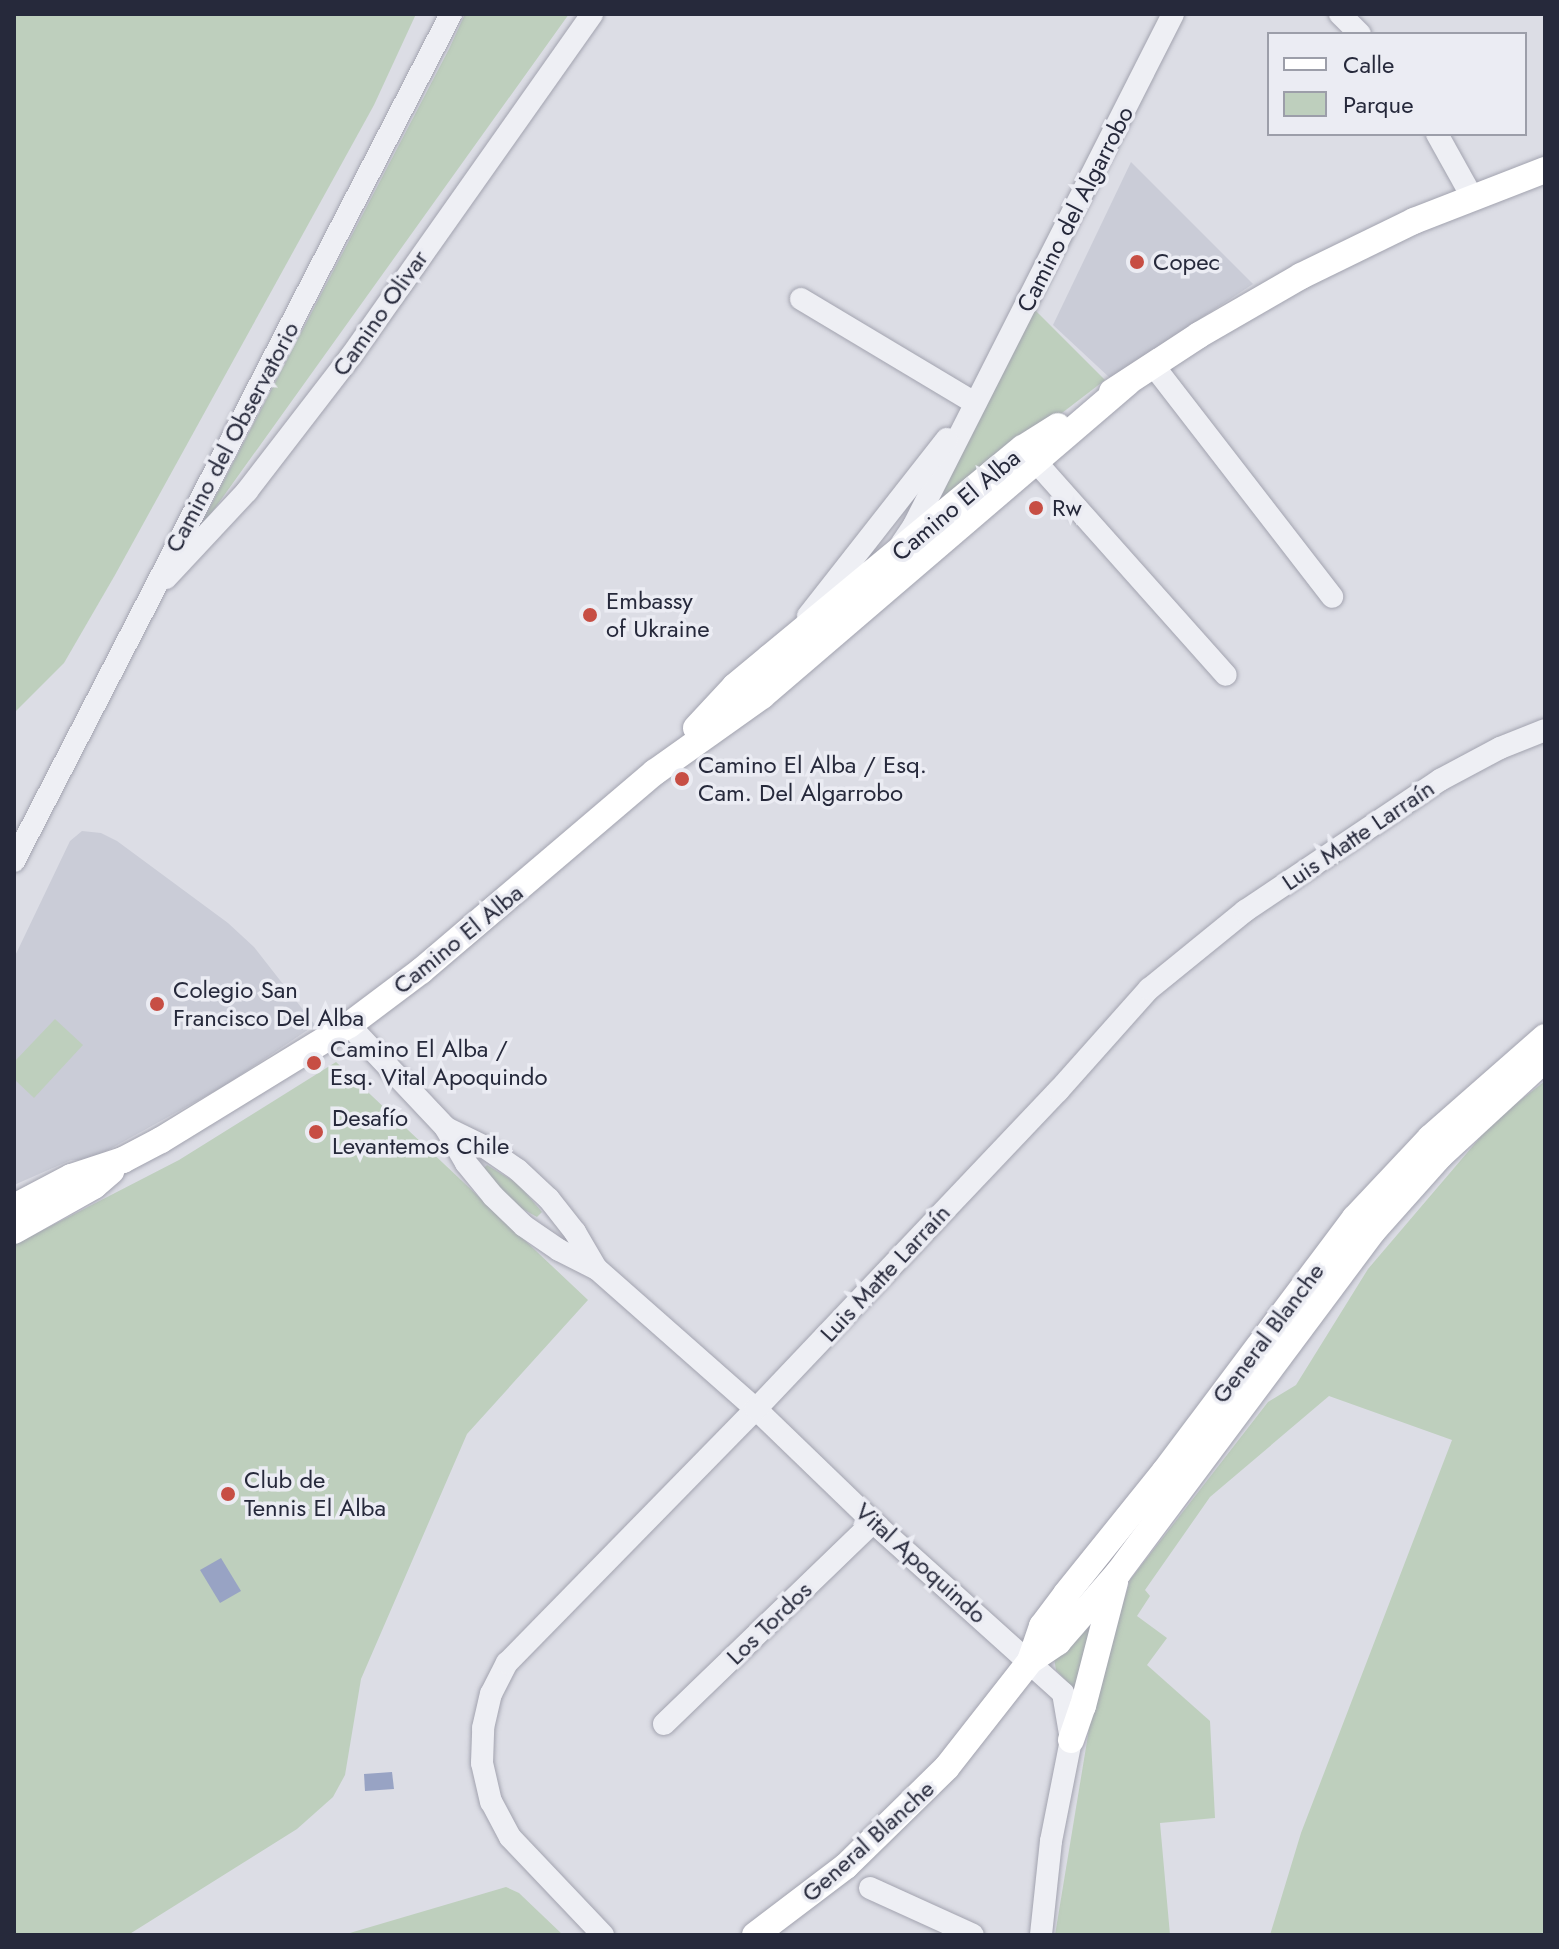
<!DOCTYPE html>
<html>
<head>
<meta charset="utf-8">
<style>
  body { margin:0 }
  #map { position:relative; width:1559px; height:1949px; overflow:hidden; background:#dcdde5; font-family:Jost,sans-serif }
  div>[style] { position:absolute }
  .built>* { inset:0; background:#caccd7 }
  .green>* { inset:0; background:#becfbd }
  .water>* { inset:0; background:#98a3c4 }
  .roads { filter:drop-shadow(0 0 2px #a2a3af) drop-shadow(0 0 2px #a2a3af) }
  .minor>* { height:22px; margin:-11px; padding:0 11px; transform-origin:11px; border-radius:11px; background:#eeeff4 }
  .major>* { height:26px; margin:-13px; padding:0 13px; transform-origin:13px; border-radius:13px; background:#fff }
  .dots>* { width:22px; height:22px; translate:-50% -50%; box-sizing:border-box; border:4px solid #ebecf3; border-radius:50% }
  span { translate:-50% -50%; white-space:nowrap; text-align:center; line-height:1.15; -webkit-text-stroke:7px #ebecf3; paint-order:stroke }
  .street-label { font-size:24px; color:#26293b }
  .poi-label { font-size:24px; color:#26293b }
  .left { translate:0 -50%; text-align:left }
  .frame { position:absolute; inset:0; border:16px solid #26293b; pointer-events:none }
  .legend { position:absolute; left:1267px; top:32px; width:260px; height:104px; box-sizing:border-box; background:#ebecf3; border:2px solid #9c9ea9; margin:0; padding:10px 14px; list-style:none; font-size:24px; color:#26293b }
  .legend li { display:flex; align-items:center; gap:16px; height:40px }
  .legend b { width:40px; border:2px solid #9c9ea9 }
</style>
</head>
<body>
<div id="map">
  <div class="built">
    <div style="clip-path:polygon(1131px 162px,1253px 284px,1110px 378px,1053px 325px)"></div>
    <div style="clip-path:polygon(82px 831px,101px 833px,117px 841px,228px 923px,254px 947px,315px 1025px,224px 1086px,90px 1160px,71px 1160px,14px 1185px,14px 958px,70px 841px)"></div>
  </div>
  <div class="green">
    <div style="clip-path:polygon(14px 14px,416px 14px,374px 105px,115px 575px,64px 663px,14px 713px)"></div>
    <div style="clip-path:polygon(465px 14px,569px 14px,195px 536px,449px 49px)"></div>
    <div style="clip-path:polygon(1035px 310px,1105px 380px,929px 515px)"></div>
    <div style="clip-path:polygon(55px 1019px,83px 1045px,34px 1098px,14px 1079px,14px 1062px)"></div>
    <div style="clip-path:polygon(336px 1062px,588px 1300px,467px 1434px,361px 1679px,345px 1775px,333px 1797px,297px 1829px,128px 1935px,14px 1935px,14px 1245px,179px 1160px)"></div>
    <div style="clip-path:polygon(1545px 1081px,1545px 1935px,1270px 1935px,1301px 1833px,1452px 1440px,1329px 1396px,1210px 1497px,1145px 1590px,1150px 1596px,1137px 1616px,1167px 1638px,1147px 1665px,1210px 1721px,1215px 1818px,1160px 1823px,1170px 1935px,1055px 1935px,1092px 1711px,1130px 1580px,1268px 1402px,1296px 1385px,1368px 1269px,1495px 1120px)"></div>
    <div style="clip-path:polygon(487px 1165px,518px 1184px,542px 1212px,537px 1217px,503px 1198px,483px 1169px)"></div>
    <div style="clip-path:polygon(1104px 1598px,1078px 1693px,1056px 1670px,1054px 1658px)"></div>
    <div style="clip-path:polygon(506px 1887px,519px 1893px,563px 1935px,343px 1935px)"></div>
  </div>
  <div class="water">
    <div style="clip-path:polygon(221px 1558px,241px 1591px,220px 1603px,200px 1570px)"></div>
    <div style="clip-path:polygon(392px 1772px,394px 1789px,365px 1791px,364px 1774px)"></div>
  </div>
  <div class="roads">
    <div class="minor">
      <div style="left:1340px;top:14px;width:28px;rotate:45deg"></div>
      <div style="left:1437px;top:134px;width:72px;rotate:60.9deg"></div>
      <div style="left:801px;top:299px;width:203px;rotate:30.9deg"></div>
      <div style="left:1153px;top:365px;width:293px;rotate:52.3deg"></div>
      <div style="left:1036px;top:462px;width:285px;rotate:48.3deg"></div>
      <div style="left:902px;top:543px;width:22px;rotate:-56deg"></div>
      <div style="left:914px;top:525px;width:573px;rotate:-63.12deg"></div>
      <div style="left:166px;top:578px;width:119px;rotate:-47deg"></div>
      <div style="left:247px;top:491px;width:170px;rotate:-52.4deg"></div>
      <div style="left:351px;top:356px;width:418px;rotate:-54.8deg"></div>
      <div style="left:808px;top:616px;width:225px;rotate:-51.9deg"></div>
      <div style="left:14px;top:861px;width:953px;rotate:-62.71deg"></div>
      <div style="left:349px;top:1025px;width:140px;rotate:46.7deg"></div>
      <div style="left:445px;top:1127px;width:42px;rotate:59.7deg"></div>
      <div style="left:466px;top:1163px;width:43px;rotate:50.7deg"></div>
      <div style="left:493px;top:1196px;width:43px;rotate:44.1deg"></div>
      <div style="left:524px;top:1226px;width:42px;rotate:34.4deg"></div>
      <div style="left:559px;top:1250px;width:42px;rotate:26.6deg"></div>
      <div style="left:597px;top:1269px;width:212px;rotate:41.4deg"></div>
      <div style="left:756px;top:1409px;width:163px;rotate:44deg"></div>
      <div style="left:873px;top:1522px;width:256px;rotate:42deg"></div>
      <div style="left:1063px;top:1693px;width:48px;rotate:80.3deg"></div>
      <div style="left:1071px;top:1740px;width:103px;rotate:101.2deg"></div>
      <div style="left:1051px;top:1841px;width:95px;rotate:96.1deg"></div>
      <div style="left:446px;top:1128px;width:41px;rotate:25.9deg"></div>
      <div style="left:483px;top:1146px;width:42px;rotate:34.4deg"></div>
      <div style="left:518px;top:1170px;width:42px;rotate:43.1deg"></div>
      <div style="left:549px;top:1199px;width:42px;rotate:51.8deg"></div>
      <div style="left:575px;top:1232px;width:42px;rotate:59.7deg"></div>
      <div style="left:664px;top:1724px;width:291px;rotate:-44deg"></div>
      <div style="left:870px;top:1888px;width:113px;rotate:24.5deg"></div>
      <div style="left:603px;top:1935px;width:135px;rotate:-133.5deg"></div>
      <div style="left:510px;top:1837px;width:40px;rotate:-118deg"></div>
      <div style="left:491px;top:1802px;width:40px;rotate:-103deg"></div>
      <div style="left:482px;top:1763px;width:35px;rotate:-88deg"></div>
      <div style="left:483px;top:1728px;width:35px;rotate:-77deg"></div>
      <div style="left:491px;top:1694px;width:35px;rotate:-63deg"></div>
      <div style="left:507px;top:1663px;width:356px;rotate:-45.6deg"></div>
      <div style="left:756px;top:1409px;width:439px;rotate:-46.5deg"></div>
      <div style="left:1058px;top:1091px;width:137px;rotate:-48.3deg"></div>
      <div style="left:1149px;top:989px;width:124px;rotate:-39.1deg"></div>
      <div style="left:1245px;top:911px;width:235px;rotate:-33.9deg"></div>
      <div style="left:1440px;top:780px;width:68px;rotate:-28.1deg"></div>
      <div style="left:1500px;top:748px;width:48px;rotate:-21.8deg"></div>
    </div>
    <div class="major">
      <div style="left:1112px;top:392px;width:104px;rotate:-33.2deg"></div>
      <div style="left:1199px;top:335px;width:118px;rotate:-30deg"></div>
      <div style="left:1301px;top:276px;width:126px;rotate:-26deg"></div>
      <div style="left:1414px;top:221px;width:141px;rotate:-21.3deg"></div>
      <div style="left:696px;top:728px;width:57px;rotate:-47.1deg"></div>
      <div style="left:735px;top:686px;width:45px;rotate:-39.6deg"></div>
      <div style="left:770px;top:657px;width:328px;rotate:-39.6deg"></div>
      <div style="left:1023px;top:448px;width:41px;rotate:-32.2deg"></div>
      <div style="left:14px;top:1207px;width:64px;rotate:-27.8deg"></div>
      <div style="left:71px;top:1177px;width:55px;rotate:-18.1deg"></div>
      <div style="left:123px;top:1160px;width:43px;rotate:-27.8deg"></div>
      <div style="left:161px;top:1140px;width:220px;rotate:-31.5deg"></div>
      <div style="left:349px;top:1025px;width:90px;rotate:-36.9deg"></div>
      <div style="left:421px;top:971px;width:307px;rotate:-40.4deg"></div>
      <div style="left:655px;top:772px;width:131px;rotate:-35.4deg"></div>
      <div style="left:762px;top:696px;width:481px;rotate:-40.6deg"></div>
      <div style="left:14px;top:1231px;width:92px;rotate:-29.4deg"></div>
      <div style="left:94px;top:1186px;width:23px;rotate:-41deg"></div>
      <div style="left:1030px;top:1661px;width:37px;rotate:-71deg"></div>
      <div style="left:1042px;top:1626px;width:40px;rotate:-53deg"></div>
      <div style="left:1066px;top:1594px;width:158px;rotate:-51.2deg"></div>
      <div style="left:1165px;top:1471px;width:316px;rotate:-53.1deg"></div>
      <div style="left:1355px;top:1218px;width:110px;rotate:-46.8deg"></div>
      <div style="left:1430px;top:1138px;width:153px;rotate:-41.3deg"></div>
      <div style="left:1071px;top:1740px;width:36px;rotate:-71deg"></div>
      <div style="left:1083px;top:1706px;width:128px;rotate:-75.5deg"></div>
      <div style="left:755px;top:1935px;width:114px;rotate:-37.2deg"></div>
      <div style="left:846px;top:1866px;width:141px;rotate:-44.4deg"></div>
      <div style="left:947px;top:1767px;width:135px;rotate:-51.9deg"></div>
      <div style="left:1030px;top:1661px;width:34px;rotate:-34deg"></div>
      <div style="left:1058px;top:1642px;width:91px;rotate:-49deg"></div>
      <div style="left:1118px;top:1573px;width:428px;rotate:-53.3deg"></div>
      <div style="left:1374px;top:1230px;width:99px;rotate:-48.3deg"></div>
      <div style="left:1440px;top:1156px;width:143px;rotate:-42.7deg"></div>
    </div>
  </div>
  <div class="dots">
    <div style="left:1137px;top:262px;background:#c74e44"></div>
    <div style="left:1036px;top:508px;background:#c74e44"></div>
    <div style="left:590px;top:615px;background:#c74e44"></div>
    <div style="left:682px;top:779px;background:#c74e44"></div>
    <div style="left:157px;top:1004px;background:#c74e44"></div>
    <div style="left:314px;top:1063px;background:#c74e44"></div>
    <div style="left:316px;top:1132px;background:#c74e44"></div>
    <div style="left:228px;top:1494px;background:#c74e44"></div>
  </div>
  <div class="street-label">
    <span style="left:1075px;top:209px;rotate:-63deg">Camino del Algarrobo</span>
    <span style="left:380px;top:313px;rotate:-55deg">Camino Olivar</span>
    <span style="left:232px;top:437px;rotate:-62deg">Camino del Observatorio</span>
    <span style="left:956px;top:505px;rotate:-40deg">Camino El Alba</span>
    <span style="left:1358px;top:835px;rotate:-34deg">Luis Matte Larraín</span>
    <span style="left:458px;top:939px;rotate:-39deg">Camino El Alba</span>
    <span style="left:885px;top:1273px;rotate:-47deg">Luis Matte Larraín</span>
    <span style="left:1268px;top:1333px;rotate:-53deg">General Blanche</span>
    <span style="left:921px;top:1563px;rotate:42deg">Vital Apoquindo</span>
    <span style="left:769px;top:1623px;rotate:-44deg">Los Tordos</span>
    <span style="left:868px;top:1841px;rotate:-42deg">General Blanche</span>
  </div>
  <div class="poi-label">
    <span class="left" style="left:1153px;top:262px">Copec</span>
    <span class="left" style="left:1052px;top:508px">Rw</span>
    <span class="left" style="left:606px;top:615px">Embassy<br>of Ukraine</span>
    <span class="left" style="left:698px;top:779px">Camino El Alba / Esq.<br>Cam. Del Algarrobo</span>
    <span class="left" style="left:173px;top:1004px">Colegio San<br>Francisco Del Alba</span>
    <span class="left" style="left:330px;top:1063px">Camino El Alba /<br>Esq. Vital Apoquindo</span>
    <span class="left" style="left:332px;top:1132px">Desafío<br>Levantemos Chile</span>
    <span class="left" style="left:244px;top:1494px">Club de<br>Tennis El Alba</span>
  </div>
  <div class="frame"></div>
  <ul class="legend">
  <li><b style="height:10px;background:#fff"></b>Calle</li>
  <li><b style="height:22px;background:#becfbd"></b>Parque</li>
  </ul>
</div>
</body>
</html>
